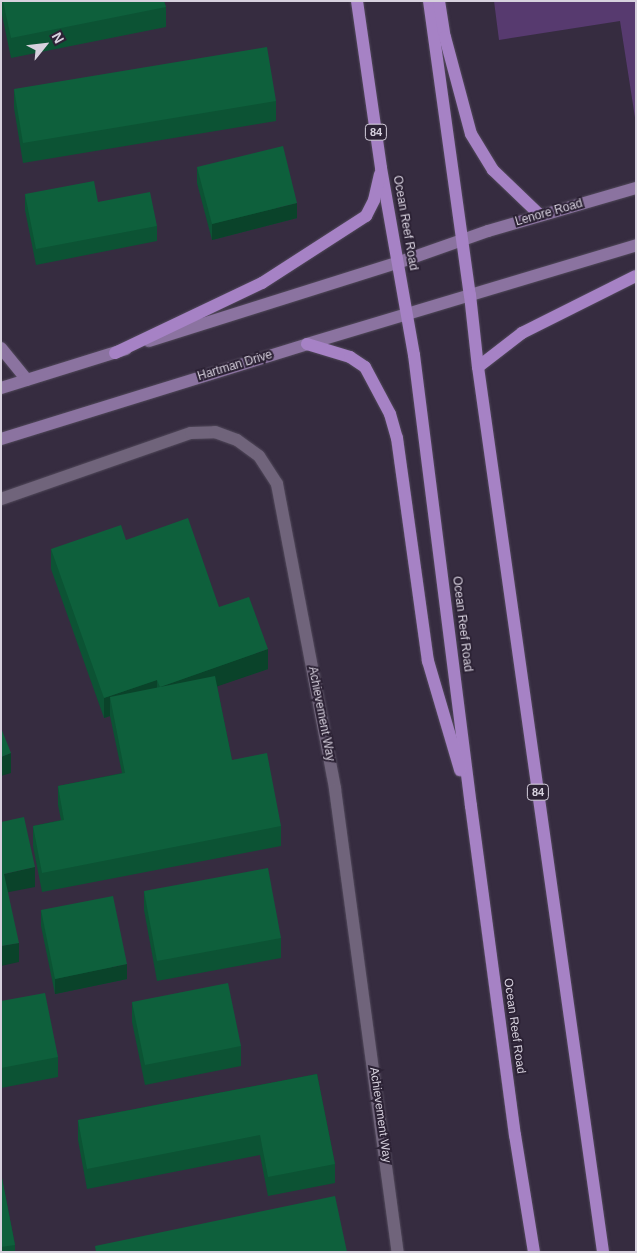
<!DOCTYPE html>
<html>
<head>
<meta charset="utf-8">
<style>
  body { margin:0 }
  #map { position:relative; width:637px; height:1253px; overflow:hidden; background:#362c40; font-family:Arial,sans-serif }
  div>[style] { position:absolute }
  .green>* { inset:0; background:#573a6f }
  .roads { filter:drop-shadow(0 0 1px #51495a) drop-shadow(0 0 1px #51495a) }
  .street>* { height:12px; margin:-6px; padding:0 6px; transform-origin:6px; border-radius:6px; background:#70647b }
  .secondary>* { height:12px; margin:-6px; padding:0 6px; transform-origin:6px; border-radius:6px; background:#8b73a0 }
  .primary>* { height:12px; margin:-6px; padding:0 6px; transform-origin:6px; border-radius:6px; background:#a682c5 }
  .wall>* { inset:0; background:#0c5334 }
  .shaded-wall>* { inset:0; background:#0a432a }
  .building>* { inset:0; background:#0e603c }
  span { translate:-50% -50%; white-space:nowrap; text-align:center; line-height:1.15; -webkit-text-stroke:4px #2c2235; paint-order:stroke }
  .shield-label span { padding:1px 4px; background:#2c2235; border:1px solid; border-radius:4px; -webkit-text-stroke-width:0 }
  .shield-label { font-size:11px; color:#d7d1de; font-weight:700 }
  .street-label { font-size:12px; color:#d7d1de }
  .frame { position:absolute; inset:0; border:2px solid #d7d1de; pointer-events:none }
  .north { position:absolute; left:20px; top:20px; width:50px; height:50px; -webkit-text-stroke:4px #2c2235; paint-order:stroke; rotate:61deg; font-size:14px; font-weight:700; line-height:20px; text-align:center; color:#d7d1de }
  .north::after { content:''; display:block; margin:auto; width:18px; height:22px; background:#d7d1de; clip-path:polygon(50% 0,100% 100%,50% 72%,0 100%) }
</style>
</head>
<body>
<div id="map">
  <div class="green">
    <div style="clip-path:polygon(494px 1px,636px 1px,636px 124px,620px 21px,499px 40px)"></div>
  </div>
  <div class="roads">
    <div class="street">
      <div style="left:1px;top:499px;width:201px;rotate:-19.2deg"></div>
      <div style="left:191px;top:433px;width:24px;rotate:-2deg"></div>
      <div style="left:215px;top:432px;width:23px;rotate:20deg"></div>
      <div style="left:237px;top:440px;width:27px;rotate:36deg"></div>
      <div style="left:259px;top:456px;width:33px;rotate:57deg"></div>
      <div style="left:277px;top:484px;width:310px;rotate:79.2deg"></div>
      <div style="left:335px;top:789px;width:467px;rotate:82.3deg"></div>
    </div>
    <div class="secondary">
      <div style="left:149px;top:341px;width:260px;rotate:-17.5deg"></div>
      <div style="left:397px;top:263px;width:96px;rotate:-19.4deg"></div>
      <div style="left:488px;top:231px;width:154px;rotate:-16.2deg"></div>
      <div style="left:1px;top:348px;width:41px;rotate:50.9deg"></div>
      <div style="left:1px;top:388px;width:131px;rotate:-17.3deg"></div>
      <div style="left:1px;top:439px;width:320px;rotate:-17.2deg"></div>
      <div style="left:307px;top:344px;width:344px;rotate:-16.7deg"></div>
    </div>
    <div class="primary">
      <div style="left:357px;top:1px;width:169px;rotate:81.8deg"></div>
      <div style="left:381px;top:168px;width:190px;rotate:80deg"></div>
      <div style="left:414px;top:355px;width:455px;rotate:82.8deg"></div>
      <div style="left:471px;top:806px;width:332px;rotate:82.4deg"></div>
      <div style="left:515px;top:1135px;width:119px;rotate:80.8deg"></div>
      <div style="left:429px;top:1px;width:297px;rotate:82.1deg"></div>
      <div style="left:470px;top:295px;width:72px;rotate:83.7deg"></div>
      <div style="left:478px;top:367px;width:894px;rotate:81.96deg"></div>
      <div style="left:439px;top:1px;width:36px;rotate:81deg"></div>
      <div style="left:445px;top:37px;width:100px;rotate:75deg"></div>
      <div style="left:471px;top:134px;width:42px;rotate:58.6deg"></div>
      <div style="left:493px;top:170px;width:65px;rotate:43.8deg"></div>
      <div style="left:307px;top:344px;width:45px;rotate:16.8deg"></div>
      <div style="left:350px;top:357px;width:18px;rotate:34deg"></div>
      <div style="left:365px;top:367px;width:53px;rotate:62deg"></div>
      <div style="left:390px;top:414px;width:25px;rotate:74deg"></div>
      <div style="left:397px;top:438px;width:225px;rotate:82.1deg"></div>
      <div style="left:428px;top:661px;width:114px;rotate:73.6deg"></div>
      <div style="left:115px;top:353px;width:163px;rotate:-25.5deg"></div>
      <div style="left:262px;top:283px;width:124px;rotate:-32.8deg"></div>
      <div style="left:366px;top:216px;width:18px;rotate:-63deg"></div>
      <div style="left:374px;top:200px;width:26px;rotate:-77deg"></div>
      <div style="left:478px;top:367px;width:56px;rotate:-37.7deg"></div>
      <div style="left:522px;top:333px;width:127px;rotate:-26.6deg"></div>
    </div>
  </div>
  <div class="wall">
    <div style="clip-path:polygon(1px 1px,164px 1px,166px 7px,166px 27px,11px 58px,1px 10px)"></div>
    <div style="clip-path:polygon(14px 89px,276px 101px,276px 121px,23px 163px,14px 108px)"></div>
    <div style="clip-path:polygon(197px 167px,297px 218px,212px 240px,197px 183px)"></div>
    <div style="clip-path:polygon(25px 194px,98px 202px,157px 226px,157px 241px,36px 265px,25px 210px)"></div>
    <div style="clip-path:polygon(126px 540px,219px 607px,268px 669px,217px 686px,232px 760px,281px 826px,281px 846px,42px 892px,33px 846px,33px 826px,61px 820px,58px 805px,58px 786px,122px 773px,110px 716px,104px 718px,51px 569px,51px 549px)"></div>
    <div style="clip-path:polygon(144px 891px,281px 938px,281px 958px,157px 981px,144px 910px)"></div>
    <div style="clip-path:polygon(41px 910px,127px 979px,55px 994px,41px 926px)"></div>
    <div style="clip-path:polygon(1px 1001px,58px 1057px,58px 1077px,1px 1088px)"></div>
    <div style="clip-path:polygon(132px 1002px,241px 1046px,241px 1066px,145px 1085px,132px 1022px)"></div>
    <div style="clip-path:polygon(317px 1074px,335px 1164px,335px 1183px,268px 1196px,260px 1155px,87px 1189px,78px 1140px,78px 1120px)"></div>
    <div style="clip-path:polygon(1px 1173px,15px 1245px,15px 1252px,1px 1252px)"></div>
  </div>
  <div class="shaded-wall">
    <div style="clip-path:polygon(297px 203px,297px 218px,212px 240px,212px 224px)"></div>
    <div style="clip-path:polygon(268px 649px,268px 669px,160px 706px,160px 687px)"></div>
    <div style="clip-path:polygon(157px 680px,157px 699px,110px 697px,110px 716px,104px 718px,104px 698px)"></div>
    <div style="clip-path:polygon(11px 753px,11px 773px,1px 776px,1px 757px)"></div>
    <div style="clip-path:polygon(35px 867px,35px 887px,4px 893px,4px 874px)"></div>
    <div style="clip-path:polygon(19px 943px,19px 962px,1px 966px,1px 946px)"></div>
    <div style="clip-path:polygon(127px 964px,127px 979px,55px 994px,55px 979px)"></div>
  </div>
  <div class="building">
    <div style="clip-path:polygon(3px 1px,164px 1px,166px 7px,11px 38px)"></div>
    <div style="clip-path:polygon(267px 47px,276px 101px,23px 143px,14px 89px)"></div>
    <div style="clip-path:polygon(283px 146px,297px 203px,212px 224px,197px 167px)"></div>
    <div style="clip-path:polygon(94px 181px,98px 202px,150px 192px,157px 226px,36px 249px,25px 194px)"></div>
    <div style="clip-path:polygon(188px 518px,219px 607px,249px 597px,268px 649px,160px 687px,157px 680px,104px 698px,51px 549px,121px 525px,126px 540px)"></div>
    <div style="clip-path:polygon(215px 676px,232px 760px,267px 753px,281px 826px,42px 873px,33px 826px,64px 820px,58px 786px,125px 773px,110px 697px)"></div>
    <div style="clip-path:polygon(1px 728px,11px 753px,1px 757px)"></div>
    <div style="clip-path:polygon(24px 817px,35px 867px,4px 874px,19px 943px,1px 946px,1px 822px)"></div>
    <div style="clip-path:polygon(268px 868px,281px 938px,157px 961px,144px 891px)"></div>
    <div style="clip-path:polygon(113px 896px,127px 964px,55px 979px,41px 910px)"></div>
    <div style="clip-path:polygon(228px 983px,241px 1046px,145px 1065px,132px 1002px)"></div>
    <div style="clip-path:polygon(45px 993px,58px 1057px,1px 1068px,1px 1001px)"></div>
    <div style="clip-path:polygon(317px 1074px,335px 1164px,268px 1177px,260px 1135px,87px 1169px,78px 1120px)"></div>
    <div style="clip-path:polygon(1px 1173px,15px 1245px,1px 1247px)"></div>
    <div style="clip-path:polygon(335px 1196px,347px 1252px,96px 1252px,95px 1246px)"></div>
  </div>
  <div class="shield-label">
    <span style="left:376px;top:132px">84</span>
    <span style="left:538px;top:792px">84</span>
  </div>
  <div class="street-label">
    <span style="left:549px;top:213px;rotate:-16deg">Lenore Road</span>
    <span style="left:405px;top:223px;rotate:80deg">Ocean Reef Road</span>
    <span style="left:235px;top:366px;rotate:-17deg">Hartman Drive</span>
    <span style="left:462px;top:624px;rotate:83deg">Ocean Reef Road</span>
    <span style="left:321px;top:714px;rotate:79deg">Achievement Way</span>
    <span style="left:514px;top:1026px;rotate:82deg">Ocean Reef Road</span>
    <span style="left:380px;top:1115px;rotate:82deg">Achievement Way</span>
  </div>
  <div class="frame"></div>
  <div class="north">N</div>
</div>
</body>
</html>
